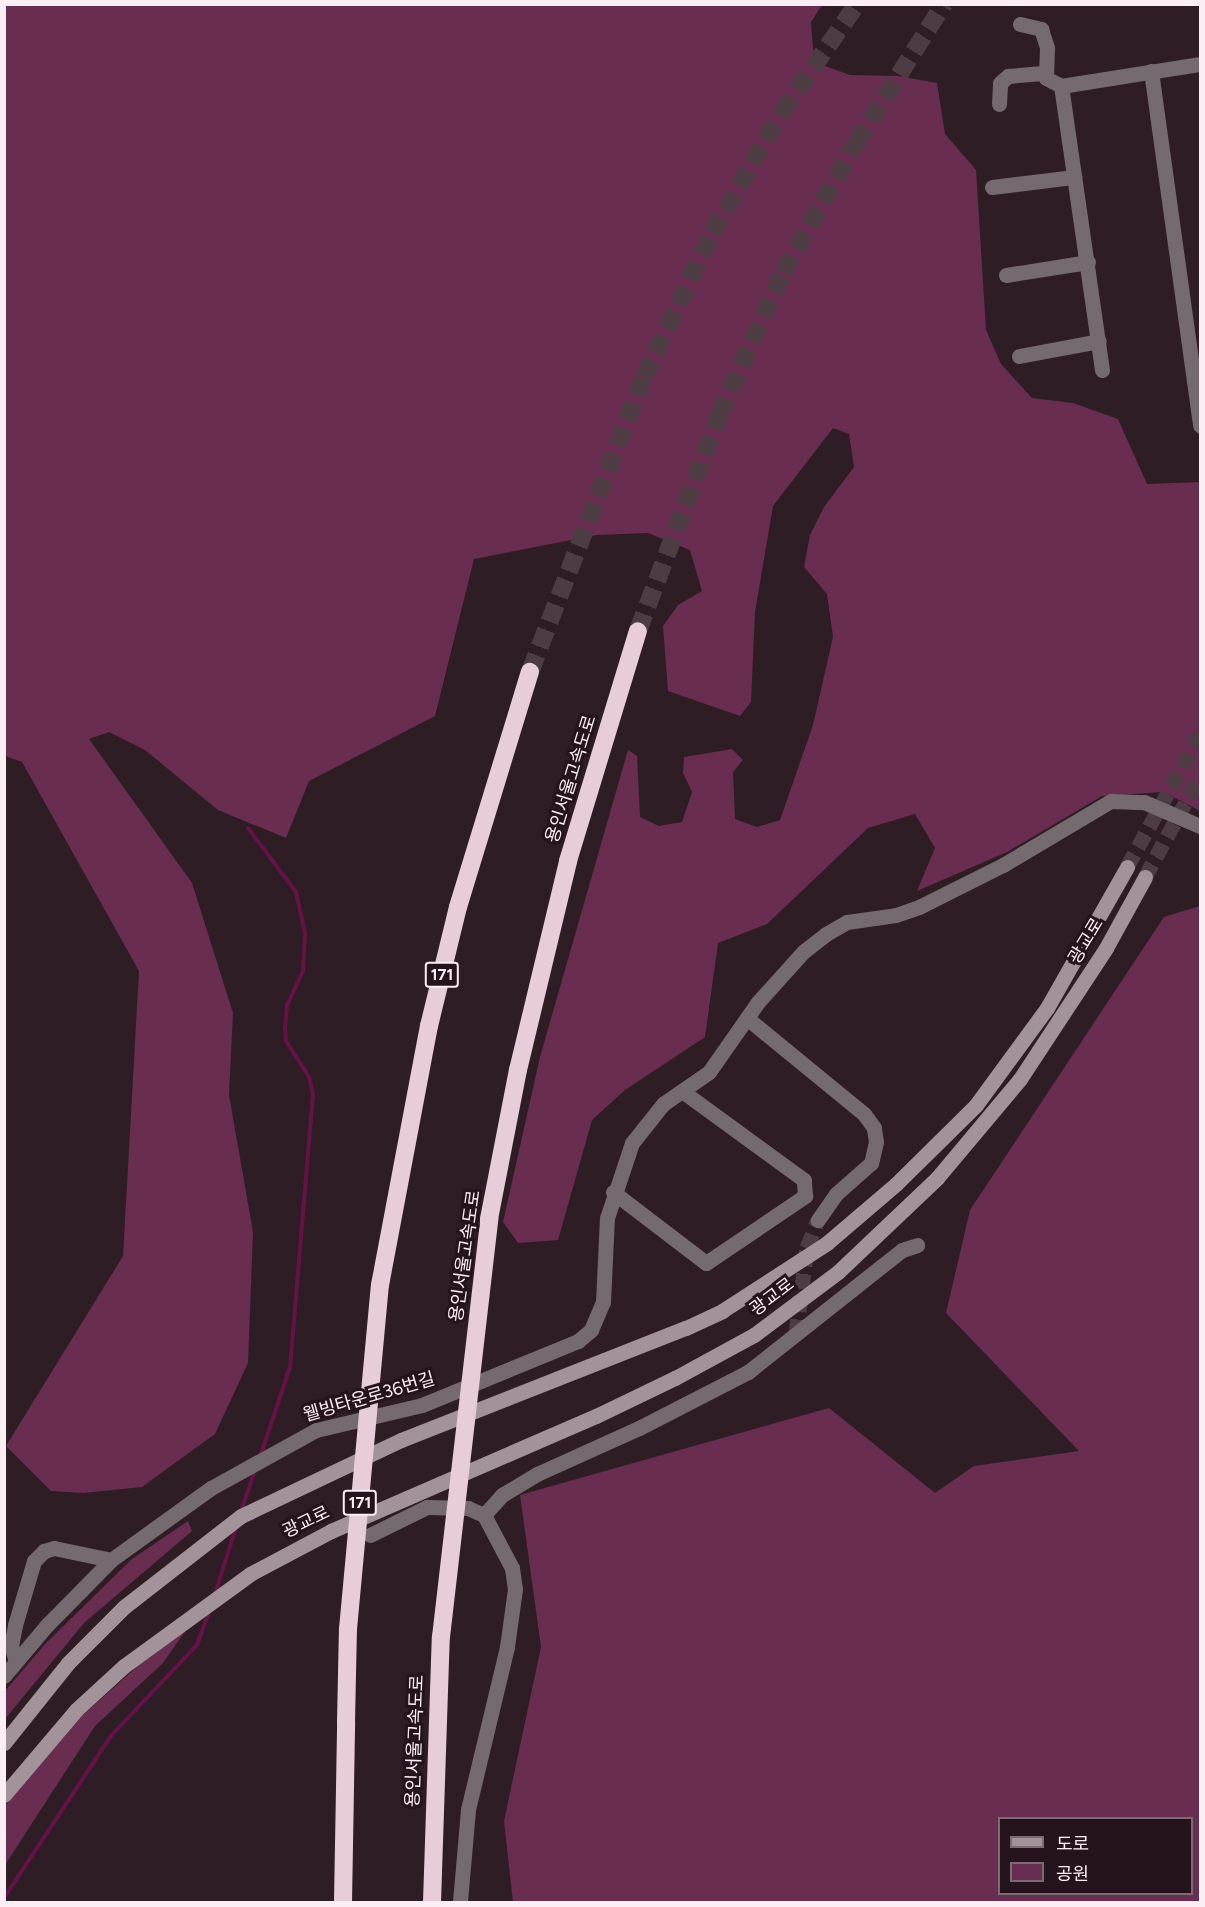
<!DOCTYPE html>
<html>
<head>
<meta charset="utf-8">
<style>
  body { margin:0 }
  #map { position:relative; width:1205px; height:1907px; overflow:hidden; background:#2f1d26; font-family:Figtree,"Noto Sans KR",sans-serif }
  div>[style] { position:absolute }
  .green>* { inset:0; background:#682d4f }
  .stream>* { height:4px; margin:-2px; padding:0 2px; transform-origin:2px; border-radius:2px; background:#651347 }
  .minor-tunnel>* { height:15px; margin-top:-7.5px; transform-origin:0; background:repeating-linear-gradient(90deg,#4e3c45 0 15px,transparent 0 23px) }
  .secondary-tunnel>* { height:15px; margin-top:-7.5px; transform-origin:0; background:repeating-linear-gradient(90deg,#4e3c45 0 15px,transparent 0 23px) }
  .motorway-tunnel>* { height:18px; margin-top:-9px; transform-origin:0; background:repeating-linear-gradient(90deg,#4e3c45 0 18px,transparent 0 27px) }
  .minor>* { height:15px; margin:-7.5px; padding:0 7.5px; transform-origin:7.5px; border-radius:7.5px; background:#746a6f }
  .secondary>* { height:15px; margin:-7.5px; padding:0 7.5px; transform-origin:7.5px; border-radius:7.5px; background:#a2929a }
  .motorway>* { height:18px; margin:-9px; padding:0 9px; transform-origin:9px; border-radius:9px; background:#e6cdd9 }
  .motorway-bridge>* { height:18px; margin:-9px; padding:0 9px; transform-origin:9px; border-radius:9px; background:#e6cdd9 }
  span { translate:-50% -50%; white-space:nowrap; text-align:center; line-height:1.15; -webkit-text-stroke:6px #25141d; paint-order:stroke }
  .shield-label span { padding:2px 4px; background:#25141d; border:2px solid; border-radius:4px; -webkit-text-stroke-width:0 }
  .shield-label { font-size:16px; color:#fbeef4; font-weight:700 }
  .street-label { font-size:18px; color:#fbeef4 }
  .frame { position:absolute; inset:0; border:6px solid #fbeef4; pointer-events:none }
  .legend { position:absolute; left:998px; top:1817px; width:195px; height:78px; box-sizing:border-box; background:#25141d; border:2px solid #7b6b73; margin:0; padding:8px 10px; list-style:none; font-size:18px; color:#fbeef4 }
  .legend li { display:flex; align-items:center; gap:12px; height:30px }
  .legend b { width:30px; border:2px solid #7b6b73 }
</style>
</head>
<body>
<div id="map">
  <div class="green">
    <div style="clip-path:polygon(4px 5px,822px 5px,811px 22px,814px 62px,850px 75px,898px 76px,937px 83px,945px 134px,976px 170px,986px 330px,1001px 364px,1032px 398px,1073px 403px,1118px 419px,1147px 484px,1200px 482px,1200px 811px,1164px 792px,1102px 796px,1007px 852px,917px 891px,935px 848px,915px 814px,868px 828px,767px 924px,718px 943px,705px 1037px,625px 1090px,592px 1120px,558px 1240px,518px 1243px,503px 1222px,540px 1057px,628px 750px,637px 756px,640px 817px,659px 826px,682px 822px,692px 792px,683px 773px,684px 757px,732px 749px,743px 760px,733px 772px,735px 819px,757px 827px,780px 820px,813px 725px,833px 637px,827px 594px,804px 567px,810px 535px,824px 507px,854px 467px,849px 434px,833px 428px,773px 506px,755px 612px,751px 702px,740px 716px,668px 691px,663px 626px,678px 605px,702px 591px,690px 550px,648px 533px,597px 535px,474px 559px,435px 716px,309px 781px,286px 838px,218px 810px,145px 750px,109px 732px,89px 739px,192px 883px,233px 1013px,229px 1095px,253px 1232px,248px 1363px,215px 1434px,142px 1487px,83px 1493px,51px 1491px,6px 1446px,123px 1256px,139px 971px,22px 762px,5px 756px)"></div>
    <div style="clip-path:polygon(evenodd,1200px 906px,1200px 1902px,513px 1902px,504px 1821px,541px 1647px,520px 1495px,829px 1408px,935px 1493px,974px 1466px,1079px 1451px,946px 1313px,970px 1210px,1164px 917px,1200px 906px,1192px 1818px,1192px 1894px,1000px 1894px,1000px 1818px,1192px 1818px)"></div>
    <div style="clip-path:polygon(188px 1521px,192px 1531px,84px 1623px,5px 1719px,5px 1691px,45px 1644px,132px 1559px)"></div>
    <div style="clip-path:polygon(186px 1630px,163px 1663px,95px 1726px,5px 1865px,5px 1806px,15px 1793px,82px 1716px,140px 1664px)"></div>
  </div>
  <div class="stream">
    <div style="left:248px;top:828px;width:80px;rotate:53.1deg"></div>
    <div style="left:296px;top:892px;width:42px;rotate:77.6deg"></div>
    <div style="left:305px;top:933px;width:38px;rotate:93deg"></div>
    <div style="left:303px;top:971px;width:38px;rotate:115deg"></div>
    <div style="left:287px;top:1005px;width:22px;rotate:95deg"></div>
    <div style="left:285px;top:1027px;width:14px;rotate:86deg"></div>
    <div style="left:286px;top:1041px;width:43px;rotate:57.4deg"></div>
    <div style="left:309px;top:1077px;width:17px;rotate:77deg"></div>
    <div style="left:313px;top:1094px;width:274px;rotate:94.8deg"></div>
    <div style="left:290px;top:1367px;width:92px;rotate:108.4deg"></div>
    <div style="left:241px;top:1511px;width:43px;rotate:-71.1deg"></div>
    <div style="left:215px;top:1594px;width:70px;rotate:-72.6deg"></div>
    <div style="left:4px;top:1898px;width:193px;rotate:-56.6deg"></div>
    <div style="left:110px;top:1737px;width:127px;rotate:-46.6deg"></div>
    <div style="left:197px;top:1645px;width:37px;rotate:-70deg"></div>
  </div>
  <div class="minor-tunnel">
    <div style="left:796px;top:1334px;width:87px;rotate:-82.7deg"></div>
    <div style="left:807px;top:1248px;width:30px;rotate:-69deg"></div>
  </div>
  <div class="secondary-tunnel">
    <div style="left:1127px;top:867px;width:152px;rotate:-61.2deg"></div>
    <div style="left:1145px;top:877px;width:115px;rotate:-61.4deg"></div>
  </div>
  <div class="motorway-tunnel">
    <div style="left:638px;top:631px;width:231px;rotate:-69.4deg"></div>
    <div style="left:719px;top:415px;width:157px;rotate:-65.9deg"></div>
    <div style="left:783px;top:272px;width:148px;rotate:-60.5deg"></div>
    <div style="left:856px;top:143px;width:165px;rotate:-57.7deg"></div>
    <div style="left:530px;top:672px;width:316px;rotate:-68.9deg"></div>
    <div style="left:644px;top:377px;width:159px;rotate:-64.7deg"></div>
    <div style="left:712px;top:233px;width:140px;rotate:-60deg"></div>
    <div style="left:782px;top:112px;width:131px;rotate:-55.2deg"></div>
  </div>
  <div class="minor">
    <div style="left:1020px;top:24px;width:22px;rotate:13deg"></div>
    <div style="left:1041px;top:29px;width:20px;rotate:72deg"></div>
    <div style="left:1047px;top:48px;width:30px;rotate:92deg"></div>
    <div style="left:1046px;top:78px;width:17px;rotate:28deg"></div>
    <div style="left:1151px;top:71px;width:358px;rotate:82.1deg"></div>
    <div style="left:999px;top:104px;width:21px;rotate:-87deg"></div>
    <div style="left:1000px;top:83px;width:11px;rotate:-41deg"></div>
    <div style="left:1008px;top:76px;width:38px;rotate:-5deg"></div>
    <div style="left:992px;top:187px;width:83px;rotate:-7deg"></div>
    <div style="left:1006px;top:275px;width:83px;rotate:-9deg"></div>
    <div style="left:1019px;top:356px;width:81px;rotate:-10.6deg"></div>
    <div style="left:1102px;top:370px;width:287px;rotate:-98.2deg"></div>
    <div style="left:1061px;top:86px;width:141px;rotate:-9deg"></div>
    <div style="left:748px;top:1019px;width:150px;rotate:39.3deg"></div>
    <div style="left:864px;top:1114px;width:17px;rotate:54deg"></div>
    <div style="left:874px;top:1128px;width:14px;rotate:82deg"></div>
    <div style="left:876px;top:1142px;width:22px;rotate:103deg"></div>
    <div style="left:871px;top:1163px;width:47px;rotate:138.5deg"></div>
    <div style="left:836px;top:1194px;width:32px;rotate:125deg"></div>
    <div style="left:613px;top:1192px;width:117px;rotate:37.4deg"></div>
    <div style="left:706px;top:1263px;width:120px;rotate:-34.1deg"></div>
    <div style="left:805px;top:1196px;width:16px;rotate:-94deg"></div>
    <div style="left:804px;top:1180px;width:151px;rotate:-143.9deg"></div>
    <div style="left:484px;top:1515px;width:27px;rotate:-48deg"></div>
    <div style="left:502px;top:1495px;width:41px;rotate:-31deg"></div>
    <div style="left:537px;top:1474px;width:112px;rotate:-24.3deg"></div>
    <div style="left:639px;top:1428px;width:123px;rotate:-27.2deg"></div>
    <div style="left:748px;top:1372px;width:196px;rotate:-38.4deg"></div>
    <div style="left:902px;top:1250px;width:16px;rotate:-18deg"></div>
    <div style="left:370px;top:1535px;width:64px;rotate:-26.2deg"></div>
    <div style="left:427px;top:1507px;width:41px;rotate:1.4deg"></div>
    <div style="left:468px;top:1508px;width:17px;rotate:24deg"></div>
    <div style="left:484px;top:1515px;width:60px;rotate:62.2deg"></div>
    <div style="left:512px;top:1568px;width:21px;rotate:82deg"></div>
    <div style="left:515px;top:1589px;width:59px;rotate:97.9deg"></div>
    <div style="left:507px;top:1647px;width:168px;rotate:103.5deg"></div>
    <div style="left:468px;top:1810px;width:92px;rotate:95deg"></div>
    <div style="left:16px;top:1661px;width:16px;rotate:-108deg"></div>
    <div style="left:11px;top:1646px;width:21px;rotate:-79deg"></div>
    <div style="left:15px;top:1625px;width:67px;rotate:-73.5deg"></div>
    <div style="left:34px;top:1561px;width:14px;rotate:-45deg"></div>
    <div style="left:44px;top:1551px;width:10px;rotate:-17deg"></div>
    <div style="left:54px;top:1548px;width:58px;rotate:11.9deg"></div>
    <div style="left:4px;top:1676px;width:67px;rotate:-49.9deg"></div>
    <div style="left:47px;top:1625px;width:91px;rotate:-45.4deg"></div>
    <div style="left:111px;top:1560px;width:123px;rotate:-35.8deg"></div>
    <div style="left:211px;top:1488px;width:120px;rotate:-28.9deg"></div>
    <div style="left:316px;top:1430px;width:109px;rotate:-13.3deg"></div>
    <div style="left:422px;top:1405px;width:169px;rotate:-22.3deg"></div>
    <div style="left:578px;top:1341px;width:17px;rotate:-40deg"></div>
    <div style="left:591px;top:1330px;width:30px;rotate:-67deg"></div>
    <div style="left:603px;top:1302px;width:84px;rotate:-87.3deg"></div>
    <div style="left:607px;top:1218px;width:79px;rotate:-71.6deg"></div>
    <div style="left:632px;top:1143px;width:50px;rotate:-51.5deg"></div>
    <div style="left:663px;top:1104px;width:56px;rotate:-34.8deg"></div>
    <div style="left:709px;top:1072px;width:85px;rotate:-55deg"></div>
    <div style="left:758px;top:1002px;width:67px;rotate:-48deg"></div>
    <div style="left:803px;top:952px;width:29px;rotate:-38deg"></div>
    <div style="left:826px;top:934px;width:24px;rotate:-30deg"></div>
    <div style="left:847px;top:922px;width:49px;rotate:-8.1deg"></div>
    <div style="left:896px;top:915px;width:24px;rotate:-19deg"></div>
    <div style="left:919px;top:907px;width:94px;rotate:-26.6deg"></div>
    <div style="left:1003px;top:865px;width:126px;rotate:-30.7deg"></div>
    <div style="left:1111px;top:801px;width:33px;rotate:2deg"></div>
    <div style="left:1144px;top:802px;width:61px;rotate:23.2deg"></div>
  </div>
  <div class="secondary">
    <div style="left:4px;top:1743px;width:102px;rotate:-51.3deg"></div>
    <div style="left:68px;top:1663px;width:79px;rotate:-45deg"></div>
    <div style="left:124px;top:1607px;width:148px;rotate:-37.9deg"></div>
    <div style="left:241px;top:1516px;width:177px;rotate:-25.4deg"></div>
    <div style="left:401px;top:1440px;width:306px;rotate:-21.5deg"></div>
    <div style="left:686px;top:1328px;width:40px;rotate:-25deg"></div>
    <div style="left:722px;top:1311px;width:125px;rotate:-32.9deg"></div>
    <div style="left:827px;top:1243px;width:91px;rotate:-40.5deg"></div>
    <div style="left:896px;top:1184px;width:112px;rotate:-44.6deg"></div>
    <div style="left:976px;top:1105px;width:120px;rotate:-53.8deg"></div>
    <div style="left:1047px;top:1008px;width:162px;rotate:-60.4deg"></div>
    <div style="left:4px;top:1795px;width:111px;rotate:-49.7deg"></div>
    <div style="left:76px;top:1710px;width:65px;rotate:-42.5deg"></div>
    <div style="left:124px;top:1666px;width:156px;rotate:-36.1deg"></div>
    <div style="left:250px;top:1574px;width:92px;rotate:-28deg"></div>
    <div style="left:331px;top:1531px;width:289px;rotate:-23.5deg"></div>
    <div style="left:596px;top:1416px;width:88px;rotate:-25.7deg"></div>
    <div style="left:675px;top:1378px;width:90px;rotate:-28.6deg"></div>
    <div style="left:754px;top:1335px;width:105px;rotate:-36.9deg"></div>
    <div style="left:838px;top:1272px;width:137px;rotate:-43.5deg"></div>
    <div style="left:937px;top:1178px;width:129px;rotate:-50deg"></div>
    <div style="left:1020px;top:1079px;width:157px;rotate:-56.7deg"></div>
    <div style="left:1106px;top:948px;width:81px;rotate:-61.2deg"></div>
  </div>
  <div class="motorway">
    <div style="left:489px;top:1219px;width:152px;rotate:-79deg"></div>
    <div style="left:518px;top:1070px;width:215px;rotate:-76.5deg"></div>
    <div style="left:568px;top:861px;width:240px;rotate:-73.1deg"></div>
    <div style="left:380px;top:1285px;width:264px;rotate:-79.3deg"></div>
    <div style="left:429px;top:1026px;width:122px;rotate:-76.3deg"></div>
    <div style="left:458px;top:907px;width:246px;rotate:-73deg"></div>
    <div style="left:343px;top:1902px;width:180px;rotate:-89deg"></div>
    <div style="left:432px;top:1902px;width:265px;rotate:-88.1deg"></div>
  </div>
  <div class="motorway-bridge">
    <div style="left:441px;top:1637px;width:421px;rotate:-83.4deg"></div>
    <div style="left:346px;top:1722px;width:93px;rotate:-88.8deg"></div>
    <div style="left:348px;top:1629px;width:345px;rotate:-84.7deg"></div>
  </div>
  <div class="shield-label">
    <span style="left:442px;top:975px">171</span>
    <span style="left:360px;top:1503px">171</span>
  </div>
  <div class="street-label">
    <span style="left:571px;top:779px;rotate:-73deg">용인서울고속도로</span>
    <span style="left:1086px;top:941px;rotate:-59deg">광교로</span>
    <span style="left:465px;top:1256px;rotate:-82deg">용인서울고속도로</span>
    <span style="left:772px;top:1297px;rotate:-37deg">광교로</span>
    <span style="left:369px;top:1397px;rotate:-16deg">웰빙타운로36번길</span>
    <span style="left:306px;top:1522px;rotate:-26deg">광교로</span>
    <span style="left:415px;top:1741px;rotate:-88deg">용인서울고속도로</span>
  </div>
  <div class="frame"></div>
  <ul class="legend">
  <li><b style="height:8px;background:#a2929a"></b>도로</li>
  <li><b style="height:16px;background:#682d4f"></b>공원</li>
  </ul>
</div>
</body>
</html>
